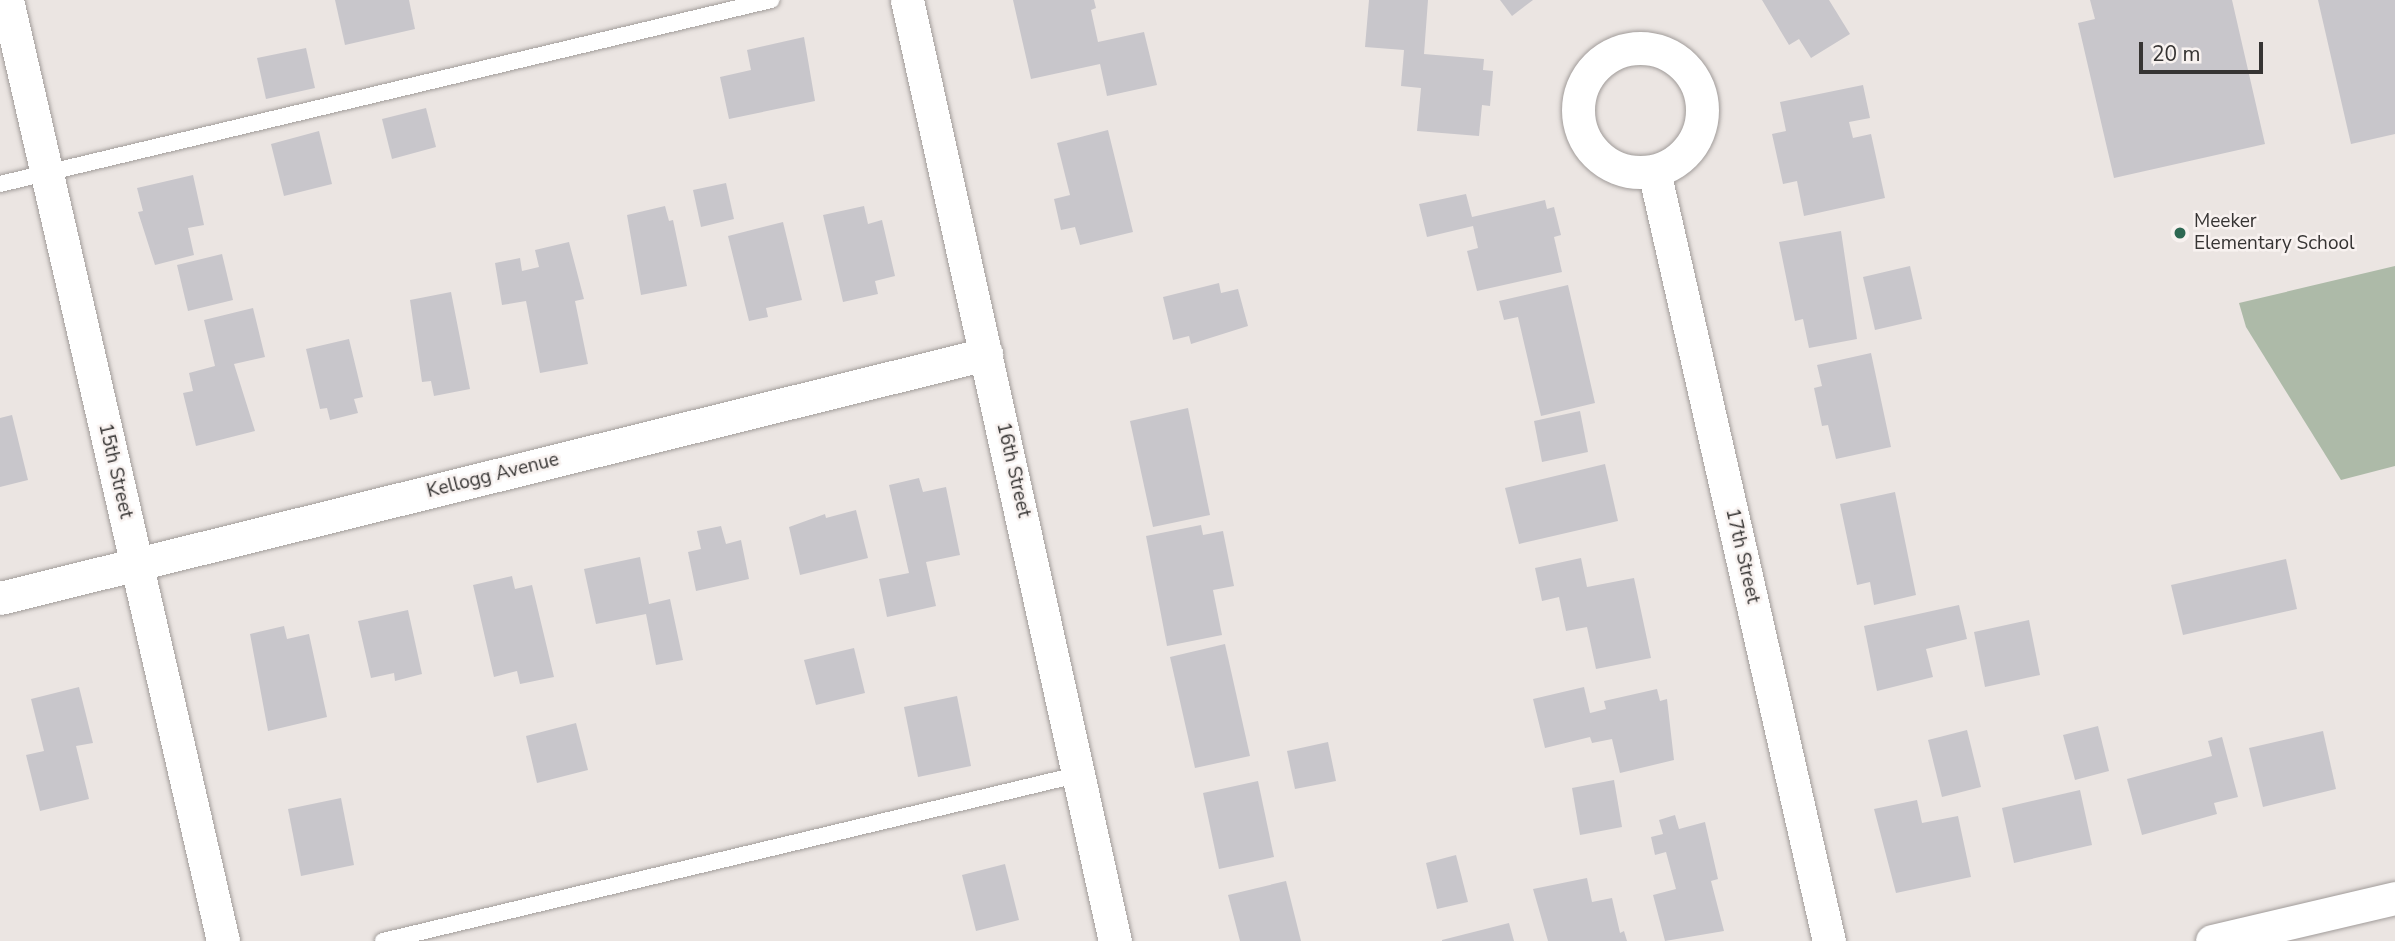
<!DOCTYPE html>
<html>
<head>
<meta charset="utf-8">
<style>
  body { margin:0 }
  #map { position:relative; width:2395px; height:941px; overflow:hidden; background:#ebe5e2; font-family:"Nunito Sans",sans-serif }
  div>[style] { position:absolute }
  .green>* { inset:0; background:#adbaa8 }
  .building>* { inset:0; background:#c8c6cb }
  .roads { filter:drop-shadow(0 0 2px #a19c9a) drop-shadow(0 0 2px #a19c9a) }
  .service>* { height:16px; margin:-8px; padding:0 8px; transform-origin:8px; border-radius:8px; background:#fff }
  .minor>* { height:33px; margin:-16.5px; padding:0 16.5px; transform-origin:16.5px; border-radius:16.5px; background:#fff }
  .minor>.ring { margin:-16.5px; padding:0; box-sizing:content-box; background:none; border:33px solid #fff; border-radius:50% }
  .dots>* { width:19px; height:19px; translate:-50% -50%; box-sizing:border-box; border:4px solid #f8f2f0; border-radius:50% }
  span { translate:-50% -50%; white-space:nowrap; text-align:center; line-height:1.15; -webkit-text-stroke:5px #f8f2f0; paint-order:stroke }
  .poi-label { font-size:19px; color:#363433 }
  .left { translate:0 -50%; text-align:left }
  .street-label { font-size:19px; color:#363433 }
  .scale { position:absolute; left:2139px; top:42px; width:124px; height:32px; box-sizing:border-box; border:4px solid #363433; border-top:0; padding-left:9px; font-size:21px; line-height:24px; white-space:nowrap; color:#363433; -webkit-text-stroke:5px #f8f2f0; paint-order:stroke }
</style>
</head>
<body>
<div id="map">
  <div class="green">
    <div style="clip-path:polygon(2395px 266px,2395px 466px,2341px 480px,2246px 327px,2239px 303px)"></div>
  </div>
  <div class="building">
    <div style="clip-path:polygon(335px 0,409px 0,415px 29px,345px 45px)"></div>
    <div style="clip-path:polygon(1013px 0,1094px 0,1096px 8px,1091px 10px,1098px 42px,1144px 32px,1157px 85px,1107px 96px,1100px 64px,1031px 79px)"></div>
    <div style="clip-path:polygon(1369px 0,1428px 0,1424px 54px,1484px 59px,1483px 70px,1493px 71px,1490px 106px,1482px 105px,1479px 136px,1417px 131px,1421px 88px,1401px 86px,1404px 50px,1365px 47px)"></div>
    <div style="clip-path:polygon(1500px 0,1533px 0,1512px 16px)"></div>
    <div style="clip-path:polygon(1762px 0,1829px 0,1850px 34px,1811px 58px,1799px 39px,1789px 45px)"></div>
    <div style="clip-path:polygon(2090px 0,2232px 0,2265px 144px,2114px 178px,2078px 23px,2095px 19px)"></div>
    <div style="clip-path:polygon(2318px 0,2395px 0,2395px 134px,2351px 144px)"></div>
    <div style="clip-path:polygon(804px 37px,815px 101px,729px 119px,720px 77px,751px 70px,747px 50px)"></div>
    <div style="clip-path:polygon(306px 48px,315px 88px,266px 99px,257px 58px)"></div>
    <div style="clip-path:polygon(1863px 85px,1870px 118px,1849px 122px,1853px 138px,1871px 134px,1885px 198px,1804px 216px,1797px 181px,1783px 184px,1772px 134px,1786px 131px,1780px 102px)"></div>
    <div style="clip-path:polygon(426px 108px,436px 147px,392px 159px,382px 119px)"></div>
    <div style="clip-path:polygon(1108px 130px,1133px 232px,1080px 245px,1075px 227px,1061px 230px,1054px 199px,1070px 195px,1057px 143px)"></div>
    <div style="clip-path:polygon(319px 131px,332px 184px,284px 196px,271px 144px)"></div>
    <div style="clip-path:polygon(193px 175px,204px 225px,188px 228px,194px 255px,155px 265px,138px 212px,143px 211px,137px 188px)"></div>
    <div style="clip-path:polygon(726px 183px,734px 219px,701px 227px,693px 190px)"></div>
    <div style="clip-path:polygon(1466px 194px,1472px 217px,1545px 200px,1547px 209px,1554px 207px,1561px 235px,1554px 237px,1562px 272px,1477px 291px,1467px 251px,1478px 248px,1473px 226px,1427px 237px,1419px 204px)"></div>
    <div style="clip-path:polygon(665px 206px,669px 221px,673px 220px,687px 286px,641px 295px,627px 215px)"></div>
    <div style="clip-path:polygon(864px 206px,868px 224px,882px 220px,895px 276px,875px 281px,878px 294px,843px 302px,823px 215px)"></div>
    <div style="clip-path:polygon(783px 222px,802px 300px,766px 308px,768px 317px,749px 321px,728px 236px)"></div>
    <div style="clip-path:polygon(1841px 231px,1857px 339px,1809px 348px,1803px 319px,1795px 321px,1779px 242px)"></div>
    <div style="clip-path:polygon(569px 242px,584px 299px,575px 301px,588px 364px,540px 373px,526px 301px,502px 305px,495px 263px,520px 258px,522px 271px,539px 267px,535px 250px)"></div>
    <div style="clip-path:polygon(222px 254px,233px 300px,188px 311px,177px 265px)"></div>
    <div style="clip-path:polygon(1910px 266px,1922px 319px,1875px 330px,1863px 277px)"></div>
    <div style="clip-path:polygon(1219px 283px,1221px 293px,1238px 289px,1248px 326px,1191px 344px,1189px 336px,1173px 340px,1163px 297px)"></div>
    <div style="clip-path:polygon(1568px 285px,1595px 403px,1541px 416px,1518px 317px,1504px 320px,1499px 301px)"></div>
    <div style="clip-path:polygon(451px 292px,470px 389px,434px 396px,431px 381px,422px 382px,410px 300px)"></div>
    <div style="clip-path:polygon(253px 308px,265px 357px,234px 364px,255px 431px,196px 446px,183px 393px,193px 391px,189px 373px,215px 366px,204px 320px)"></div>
    <div style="clip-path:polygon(349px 339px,363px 397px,354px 399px,358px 413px,330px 420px,327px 408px,320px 409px,306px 349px)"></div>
    <div style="clip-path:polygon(1871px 353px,1891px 447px,1836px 459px,1828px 425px,1822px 426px,1814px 388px,1822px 386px,1817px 365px)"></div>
    <div style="clip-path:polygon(1188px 408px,1210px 515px,1153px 527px,1130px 421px)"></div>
    <div style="clip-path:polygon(1580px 411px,1588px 452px,1542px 462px,1534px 421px)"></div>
    <div style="clip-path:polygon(12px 415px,28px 480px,0 487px,0 418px)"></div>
    <div style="clip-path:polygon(1605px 464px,1618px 521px,1519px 544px,1505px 488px)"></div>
    <div style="clip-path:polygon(919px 478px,923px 492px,946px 487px,960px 555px,926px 562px,936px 606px,887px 617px,879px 579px,909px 573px,889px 485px)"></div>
    <div style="clip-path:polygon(1895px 492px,1916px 595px,1874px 605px,1870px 582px,1857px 585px,1840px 504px)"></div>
    <div style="clip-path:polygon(856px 510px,868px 558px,800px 575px,789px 527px,825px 514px,826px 518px)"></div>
    <div style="clip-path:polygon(1201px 525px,1203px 535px,1223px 531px,1234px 586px,1213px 590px,1222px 635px,1167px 646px,1146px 536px)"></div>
    <div style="clip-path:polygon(721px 526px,726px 544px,741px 540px,749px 579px,696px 591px,688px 552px,701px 549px,697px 531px)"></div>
    <div style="clip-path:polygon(640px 557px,649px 604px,670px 599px,683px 660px,656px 665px,646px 614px,596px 624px,584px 569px)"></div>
    <div style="clip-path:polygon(1581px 558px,1587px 587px,1634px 578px,1651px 658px,1596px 669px,1587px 627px,1566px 631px,1559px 597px,1542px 601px,1535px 568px)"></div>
    <div style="clip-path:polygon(2286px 559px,2297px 609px,2183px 635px,2171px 585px)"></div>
    <div style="clip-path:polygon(512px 576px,515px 589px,532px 585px,554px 677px,520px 684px,517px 671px,494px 677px,473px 585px)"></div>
    <div style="clip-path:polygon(1959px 605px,1967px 639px,1926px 649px,1933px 677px,1877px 691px,1864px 626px)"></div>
    <div style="clip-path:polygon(408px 610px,422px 674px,395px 681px,394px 673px,371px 678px,358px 621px)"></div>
    <div style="clip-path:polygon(2029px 620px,2040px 675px,1985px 687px,1974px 632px)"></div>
    <div style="clip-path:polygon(284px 626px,287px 639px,309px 634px,327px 717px,268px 731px,250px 634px)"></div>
    <div style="clip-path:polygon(1225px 644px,1250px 756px,1195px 768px,1170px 657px)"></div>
    <div style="clip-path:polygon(854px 648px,865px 693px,816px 705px,804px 660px)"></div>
    <div style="clip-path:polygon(79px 687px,93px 743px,76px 746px,89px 799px,40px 811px,26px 755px,44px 751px,31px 699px)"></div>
    <div style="clip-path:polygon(1584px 687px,1590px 713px,1606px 709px,1604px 701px,1657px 689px,1660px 701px,1667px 699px,1674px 760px,1620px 773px,1612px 739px,1592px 743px,1590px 737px,1545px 748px,1533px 699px)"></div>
    <div style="clip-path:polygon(957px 696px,971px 766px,918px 777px,904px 707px)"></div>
    <div style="clip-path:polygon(576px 723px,588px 770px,537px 783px,526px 736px)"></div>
    <div style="clip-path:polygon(2098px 726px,2109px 771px,2075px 780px,2063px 735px)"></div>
    <div style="clip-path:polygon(1967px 730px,1981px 787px,1942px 797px,1928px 740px)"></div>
    <div style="clip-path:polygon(2323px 731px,2336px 789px,2263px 807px,2249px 748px)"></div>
    <div style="clip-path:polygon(2222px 737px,2238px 797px,2214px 803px,2217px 814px,2142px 835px,2127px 779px,2212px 756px,2208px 741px)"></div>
    <div style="clip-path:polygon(1328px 742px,1336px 781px,1295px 789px,1287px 751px)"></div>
    <div style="clip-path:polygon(1614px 780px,1622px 827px,1580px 835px,1572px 788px)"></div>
    <div style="clip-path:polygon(1258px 781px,1274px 857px,1219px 869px,1203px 793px)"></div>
    <div style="clip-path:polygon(2080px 790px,2092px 845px,2014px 863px,2002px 808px)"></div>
    <div style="clip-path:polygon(341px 798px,354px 865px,301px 876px,288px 809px)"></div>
    <div style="clip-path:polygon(1917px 800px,1922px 823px,1958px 816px,1971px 877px,1896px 893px,1874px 809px)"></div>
    <div style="clip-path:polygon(1675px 815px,1679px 829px,1705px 822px,1718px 879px,1711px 881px,1724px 931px,1665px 941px,1653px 895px,1676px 889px,1666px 852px,1655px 855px,1651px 837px,1663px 834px,1659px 820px)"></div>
    <div style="clip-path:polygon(1456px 855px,1468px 902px,1437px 909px,1426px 863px)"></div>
    <div style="clip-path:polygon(1005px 864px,1019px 920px,976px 931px,962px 875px)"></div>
    <div style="clip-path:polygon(1587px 878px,1592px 902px,1612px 898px,1620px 933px,1624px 931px,1627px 941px,1548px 941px,1533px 889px)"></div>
    <div style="clip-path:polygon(1286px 881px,1301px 941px,1240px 941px,1228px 895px)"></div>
    <div style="clip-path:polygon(1509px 923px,1514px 941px,1442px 941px,1442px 940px)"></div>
  </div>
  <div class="roads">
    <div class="service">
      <div style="left:0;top:184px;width:793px;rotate:-13.42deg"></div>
      <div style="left:383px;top:941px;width:718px;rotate:-13.46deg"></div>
    </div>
    <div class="minor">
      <div style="left:7px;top:0;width:965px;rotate:77.07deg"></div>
      <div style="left:907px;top:0;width:964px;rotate:77.54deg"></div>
      <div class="ring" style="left:1578px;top:48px;width:91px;height:91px"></div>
      <div style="left:1654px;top:171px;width:790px;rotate:77.2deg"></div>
      <div style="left:0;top:598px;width:1016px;rotate:-13.9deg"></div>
      <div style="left:2212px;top:941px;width:188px;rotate:-13.2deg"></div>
    </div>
  </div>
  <div class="dots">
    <div style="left:2180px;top:233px;background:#2d6852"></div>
  </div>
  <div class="poi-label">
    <span class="left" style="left:2194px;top:233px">Meeker<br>Elementary School</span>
  </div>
  <div class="street-label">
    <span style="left:1013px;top:470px;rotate:77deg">16th Street</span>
    <span style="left:115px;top:471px;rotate:77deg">15th Street</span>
    <span style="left:493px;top:476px;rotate:-14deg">Kellogg Avenue</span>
    <span style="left:1742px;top:556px;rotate:77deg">17th Street</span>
  </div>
  <div class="scale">20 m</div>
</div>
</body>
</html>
